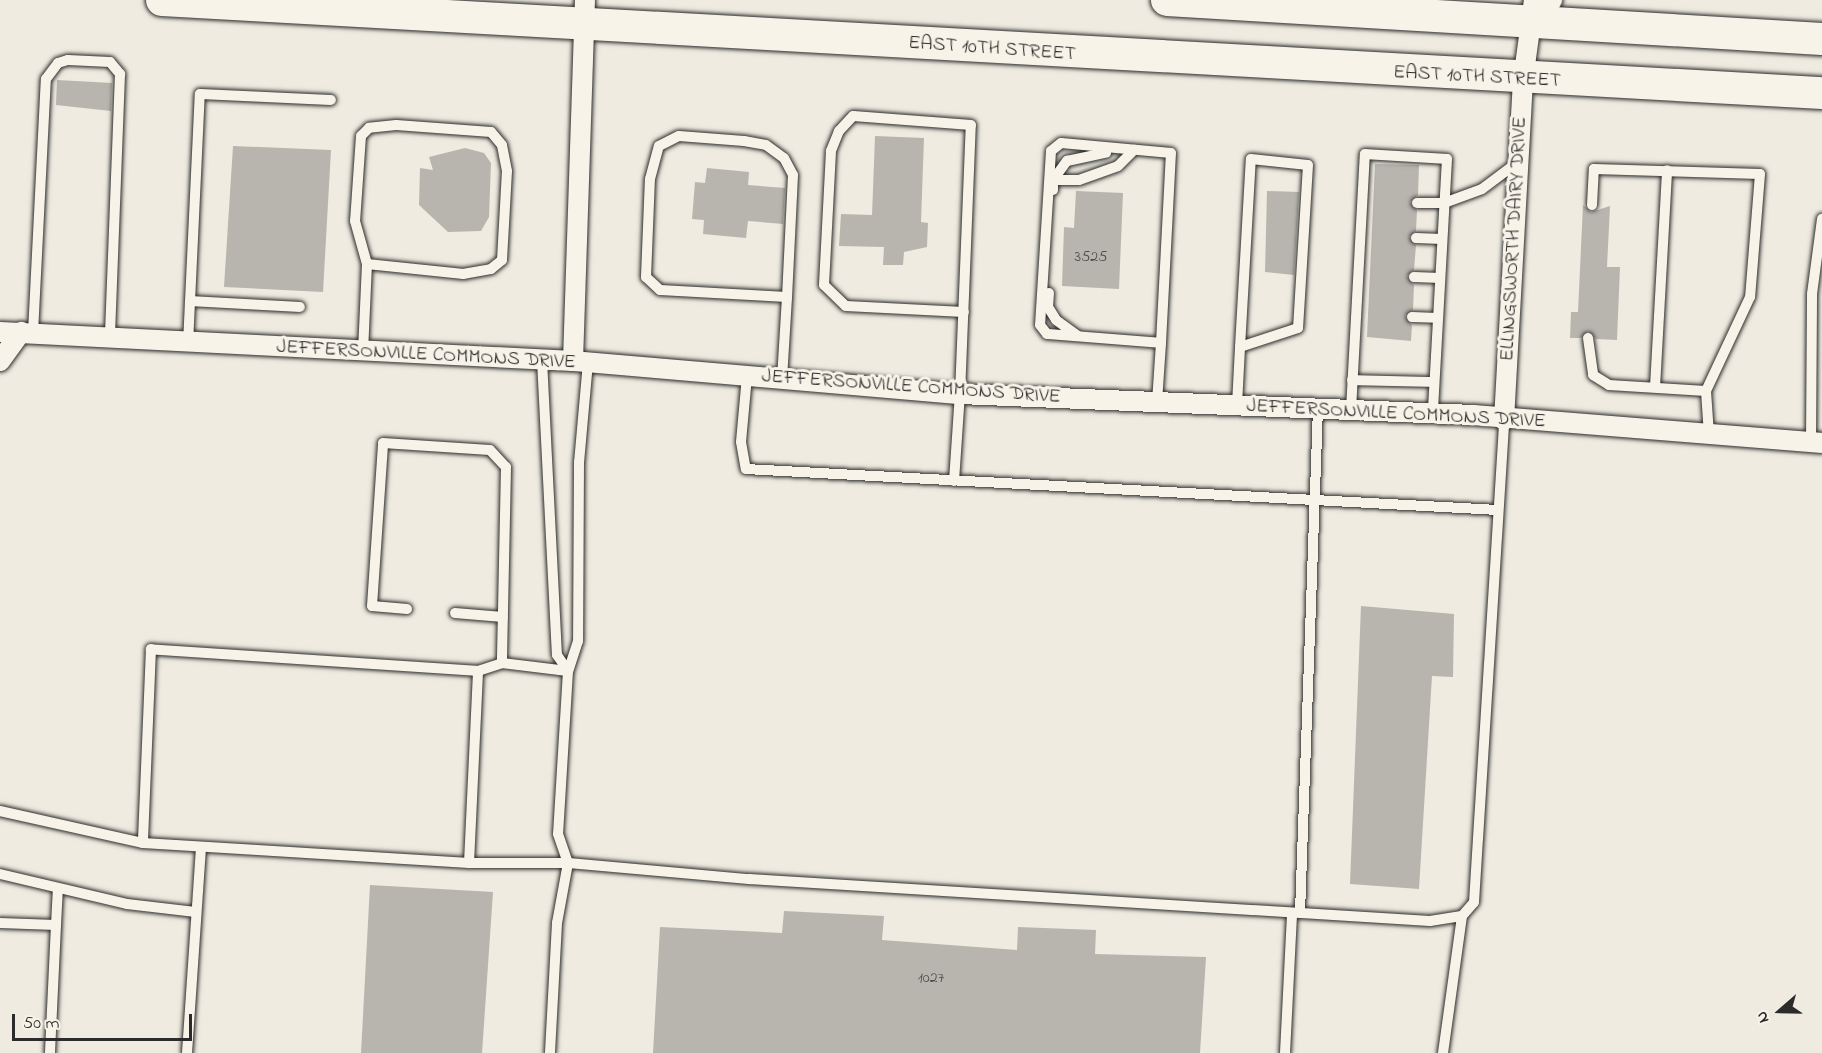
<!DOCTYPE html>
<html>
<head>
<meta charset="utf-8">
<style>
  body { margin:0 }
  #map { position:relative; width:1822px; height:1053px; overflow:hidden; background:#efebe0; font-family:"Indie Flower",sans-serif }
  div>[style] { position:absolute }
  .building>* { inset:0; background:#b8b5ae }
  .roads { filter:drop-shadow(0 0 2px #2b2b2b) drop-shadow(0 0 2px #2b2b2b) }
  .lane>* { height:10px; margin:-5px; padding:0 5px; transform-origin:5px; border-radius:5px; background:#f7f3e8 }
  .street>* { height:20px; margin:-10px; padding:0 10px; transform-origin:10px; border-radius:10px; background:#f7f3e8 }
  .primary>* { height:32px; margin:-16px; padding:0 16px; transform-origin:16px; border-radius:16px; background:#f7f3e8 }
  span { translate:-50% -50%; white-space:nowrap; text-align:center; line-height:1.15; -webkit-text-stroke:6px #f7f3e8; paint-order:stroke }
  .number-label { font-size:16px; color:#4e4e4c }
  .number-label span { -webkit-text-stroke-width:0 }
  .street-label { font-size:20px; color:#2b2b2b }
  .north { position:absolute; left:1750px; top:981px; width:60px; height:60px; -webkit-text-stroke:4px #f7f3e8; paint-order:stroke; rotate:250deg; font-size:16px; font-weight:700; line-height:24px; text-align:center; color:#2b2b2b }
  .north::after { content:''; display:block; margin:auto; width:21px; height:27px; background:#2b2b2b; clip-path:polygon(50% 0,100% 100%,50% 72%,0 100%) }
  .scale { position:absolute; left:12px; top:1014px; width:180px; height:27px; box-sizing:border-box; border:3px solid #2b2b2b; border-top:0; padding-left:8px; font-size:18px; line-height:21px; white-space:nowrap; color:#2b2b2b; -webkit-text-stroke:4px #f7f3e8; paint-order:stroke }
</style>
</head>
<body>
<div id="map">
  <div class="building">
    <div style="clip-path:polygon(57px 80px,112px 83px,111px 111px,56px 105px)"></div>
    <div style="clip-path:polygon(875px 136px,924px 138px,921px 222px,928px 223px,927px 247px,904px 252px,903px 265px,883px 265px,884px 247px,839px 246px,841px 214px,872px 215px)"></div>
    <div style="clip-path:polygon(233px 146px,331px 150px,323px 292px,224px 287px)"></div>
    <div style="clip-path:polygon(465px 148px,484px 153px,491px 163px,489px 217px,481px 231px,448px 232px,419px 205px,420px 168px,433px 170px,429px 157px)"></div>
    <div style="clip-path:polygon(1375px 164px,1419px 165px,1418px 195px,1410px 202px,1417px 210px,1416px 231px,1409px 237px,1416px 245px,1414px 270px,1407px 276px,1414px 285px,1413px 310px,1405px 316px,1412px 325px,1411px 341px,1367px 337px)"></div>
    <div style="clip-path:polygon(707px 168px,749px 172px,748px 185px,785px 188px,783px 224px,748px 221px,746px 238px,703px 234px,704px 220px,692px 219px,695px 182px,705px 183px)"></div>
    <div style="clip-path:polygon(1076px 191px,1123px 193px,1119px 289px,1062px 286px,1064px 227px,1074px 228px)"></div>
    <div style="clip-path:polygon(1267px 191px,1299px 192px,1294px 275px,1265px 272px)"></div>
    <div style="clip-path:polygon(1583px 205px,1591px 212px,1610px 206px,1607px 267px,1620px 267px,1617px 340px,1596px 339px,1588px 331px,1581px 338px,1570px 338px,1571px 312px,1578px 312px)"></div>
    <div style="clip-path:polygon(1361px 606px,1454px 614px,1453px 677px,1432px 676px,1419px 889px,1350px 884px)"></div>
    <div style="clip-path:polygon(370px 885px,493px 892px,482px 1053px,361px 1053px)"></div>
    <div style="clip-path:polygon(784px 911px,884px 916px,882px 940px,1017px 950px,1018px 927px,1096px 930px,1095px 954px,1206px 957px,1200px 1053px,653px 1053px,660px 927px,782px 933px)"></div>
  </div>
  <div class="roads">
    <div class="lane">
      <div style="left:1053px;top:180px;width:24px;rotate:-54deg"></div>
      <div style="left:1067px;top:161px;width:40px;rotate:-12deg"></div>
      <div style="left:1053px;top:190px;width:10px;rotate:-90deg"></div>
      <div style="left:1053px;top:180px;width:26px"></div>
      <div style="left:1079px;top:180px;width:41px;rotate:-19.7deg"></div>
      <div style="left:1118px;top:166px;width:23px;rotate:-45deg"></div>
      <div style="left:1417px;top:203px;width:27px"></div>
      <div style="left:1444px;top:203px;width:40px;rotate:-20.2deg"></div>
      <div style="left:1482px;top:189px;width:45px;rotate:-36.9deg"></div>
      <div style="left:1592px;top:205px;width:36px;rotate:-87deg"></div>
      <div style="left:1594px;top:169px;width:166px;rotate:1.7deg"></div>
      <div style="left:1760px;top:174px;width:123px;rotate:94.6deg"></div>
      <div style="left:1750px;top:297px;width:104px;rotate:115.1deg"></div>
      <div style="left:1706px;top:391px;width:44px;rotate:86.1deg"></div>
      <div style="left:1416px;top:238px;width:26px;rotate:2deg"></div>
      <div style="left:1414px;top:277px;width:26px;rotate:2deg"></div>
      <div style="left:1049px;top:293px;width:14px;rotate:94deg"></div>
      <div style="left:1048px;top:307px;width:15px;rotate:58deg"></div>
      <div style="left:1056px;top:320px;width:27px;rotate:36deg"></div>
      <div style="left:190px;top:301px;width:110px;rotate:3.1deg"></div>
      <div style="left:1412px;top:317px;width:25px;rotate:2deg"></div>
      <div style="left:33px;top:333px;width:254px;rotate:-87.1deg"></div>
      <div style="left:46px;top:79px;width:20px;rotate:-53deg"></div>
      <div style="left:58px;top:63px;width:10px;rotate:-17deg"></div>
      <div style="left:68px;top:60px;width:42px;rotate:2.7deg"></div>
      <div style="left:110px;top:62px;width:16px;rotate:50deg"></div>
      <div style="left:120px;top:74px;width:266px;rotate:92.2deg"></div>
      <div style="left:1588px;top:338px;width:37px;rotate:82deg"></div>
      <div style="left:1593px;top:375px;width:19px;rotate:32deg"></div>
      <div style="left:1609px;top:385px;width:97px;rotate:3.5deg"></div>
      <div style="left:188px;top:344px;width:250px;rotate:-87.3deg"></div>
      <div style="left:200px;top:94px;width:131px;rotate:2.6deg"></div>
      <div style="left:363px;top:352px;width:88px;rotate:-87.4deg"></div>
      <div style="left:367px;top:264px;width:97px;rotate:5.9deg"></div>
      <div style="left:463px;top:274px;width:28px;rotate:-10deg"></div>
      <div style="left:491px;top:269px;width:14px;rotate:-39deg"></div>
      <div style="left:502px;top:260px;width:89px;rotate:-86.8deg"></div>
      <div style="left:507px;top:171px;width:26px;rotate:-101deg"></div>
      <div style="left:502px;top:145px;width:17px;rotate:-130deg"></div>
      <div style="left:491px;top:132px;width:95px;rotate:-175.8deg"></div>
      <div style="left:396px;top:125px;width:27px;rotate:174deg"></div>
      <div style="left:369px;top:128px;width:11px;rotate:135deg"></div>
      <div style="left:361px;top:136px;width:85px;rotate:94deg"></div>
      <div style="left:355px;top:221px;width:45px;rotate:74.4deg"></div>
      <div style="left:542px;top:360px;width:295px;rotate:87.1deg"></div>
      <div style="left:557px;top:655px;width:19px;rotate:55deg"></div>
      <div style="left:588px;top:362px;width:100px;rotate:95.1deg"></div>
      <div style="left:579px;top:462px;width:179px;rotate:90.3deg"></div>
      <div style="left:578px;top:641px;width:32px;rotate:108deg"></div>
      <div style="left:568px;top:671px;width:163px;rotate:93.5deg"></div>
      <div style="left:558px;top:834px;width:31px;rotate:71deg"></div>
      <div style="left:568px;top:863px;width:182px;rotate:5.1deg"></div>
      <div style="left:749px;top:879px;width:682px;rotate:3.53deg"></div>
      <div style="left:1430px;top:921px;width:32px;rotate:-9deg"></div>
      <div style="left:1462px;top:916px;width:18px;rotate:-49deg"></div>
      <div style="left:1474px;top:902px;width:483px;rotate:-86.4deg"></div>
      <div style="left:747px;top:376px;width:66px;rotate:95.2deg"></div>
      <div style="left:741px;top:442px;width:27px;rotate:80deg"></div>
      <div style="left:746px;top:469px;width:753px;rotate:3.12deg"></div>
      <div style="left:782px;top:379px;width:82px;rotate:-86.5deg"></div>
      <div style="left:787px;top:297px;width:127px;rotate:-176.8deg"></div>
      <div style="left:660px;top:290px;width:19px;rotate:-137deg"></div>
      <div style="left:646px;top:277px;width:98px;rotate:-87.7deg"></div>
      <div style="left:650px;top:179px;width:34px;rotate:-75deg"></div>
      <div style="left:659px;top:146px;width:22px;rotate:-27deg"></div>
      <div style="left:679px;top:136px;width:65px;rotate:4.4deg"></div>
      <div style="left:744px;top:141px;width:22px;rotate:10deg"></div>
      <div style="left:766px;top:145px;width:22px;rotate:36deg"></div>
      <div style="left:784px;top:158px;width:19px;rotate:62deg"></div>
      <div style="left:793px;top:175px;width:122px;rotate:92.8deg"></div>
      <div style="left:1352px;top:380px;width:82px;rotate:1.4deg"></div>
      <div style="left:1655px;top:387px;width:217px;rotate:-86.8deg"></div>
      <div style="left:1157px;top:402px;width:59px;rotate:-86.1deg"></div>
      <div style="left:1161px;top:343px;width:190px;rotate:-87deg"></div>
      <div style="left:1171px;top:153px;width:110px;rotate:-174.8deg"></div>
      <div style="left:1061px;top:143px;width:13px;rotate:141deg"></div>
      <div style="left:1051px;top:151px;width:174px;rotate:93.6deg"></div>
      <div style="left:1040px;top:325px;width:11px;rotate:52deg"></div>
      <div style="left:1047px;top:334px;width:114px;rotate:4.5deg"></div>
      <div style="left:1237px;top:405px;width:58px;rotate:-87deg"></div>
      <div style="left:1240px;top:347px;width:188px;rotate:-86.7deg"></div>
      <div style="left:1251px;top:159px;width:57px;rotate:6deg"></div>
      <div style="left:1308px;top:165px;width:163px;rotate:93.5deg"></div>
      <div style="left:1298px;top:328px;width:61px;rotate:161.9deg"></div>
      <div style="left:1351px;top:410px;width:256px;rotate:-86.9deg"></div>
      <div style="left:1365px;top:154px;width:82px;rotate:3.5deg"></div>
      <div style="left:1447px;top:159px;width:254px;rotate:93.2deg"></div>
      <div style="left:1811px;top:442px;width:148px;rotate:-89.6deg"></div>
      <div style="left:1812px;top:294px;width:76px;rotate:-82.4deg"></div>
      <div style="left:954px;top:481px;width:87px;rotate:-86.1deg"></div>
      <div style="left:960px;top:394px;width:269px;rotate:-87.7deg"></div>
      <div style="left:971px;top:125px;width:118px;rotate:-175.6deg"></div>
      <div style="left:853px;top:116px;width:21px;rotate:133deg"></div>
      <div style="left:839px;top:131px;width:22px;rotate:112deg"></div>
      <div style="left:831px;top:151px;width:134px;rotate:93deg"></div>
      <div style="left:824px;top:285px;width:30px;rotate:44deg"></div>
      <div style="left:846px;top:306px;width:118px;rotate:2.9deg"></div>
      <div style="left:407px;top:609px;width:35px;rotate:-175deg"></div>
      <div style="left:372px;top:606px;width:163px;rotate:-86.1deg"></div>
      <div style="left:383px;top:443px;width:107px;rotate:3.7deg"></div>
      <div style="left:490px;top:450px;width:23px;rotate:47deg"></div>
      <div style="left:506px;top:467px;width:196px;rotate:91.2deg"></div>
      <div style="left:502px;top:663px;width:66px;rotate:6.9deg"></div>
      <div style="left:455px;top:613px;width:48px;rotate:4.8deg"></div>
      <div style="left:478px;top:671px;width:25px;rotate:-18deg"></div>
      <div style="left:0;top:811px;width:147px;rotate:12.6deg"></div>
      <div style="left:469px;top:863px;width:192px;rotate:-87.3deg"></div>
      <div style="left:478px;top:671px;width:328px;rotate:-176.2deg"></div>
      <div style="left:151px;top:649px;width:194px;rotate:92.4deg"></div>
      <div style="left:143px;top:843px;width:327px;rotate:3.5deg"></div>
      <div style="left:469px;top:863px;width:99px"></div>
      <div style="left:568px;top:863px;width:61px;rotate:100.4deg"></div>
      <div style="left:557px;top:923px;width:130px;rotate:93.1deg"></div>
      <div style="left:0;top:874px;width:130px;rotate:13.3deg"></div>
      <div style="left:127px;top:904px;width:69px;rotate:6.6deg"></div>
      <div style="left:1300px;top:913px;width:505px;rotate:-87.96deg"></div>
      <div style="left:0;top:923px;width:56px;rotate:2deg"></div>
      <div style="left:56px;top:925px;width:128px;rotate:92.7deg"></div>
      <div style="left:56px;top:925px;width:35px;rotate:-87deg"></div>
      <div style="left:187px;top:1053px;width:206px;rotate:-86.1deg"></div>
      <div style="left:1285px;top:1053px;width:140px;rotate:-87.1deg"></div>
      <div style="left:1443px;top:1053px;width:138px;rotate:-82.1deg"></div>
    </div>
    <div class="street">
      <div style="left:1533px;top:23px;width:30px;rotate:-50deg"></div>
      <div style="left:0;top:332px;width:574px;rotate:2.9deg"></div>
      <div style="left:573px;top:361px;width:388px;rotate:4.9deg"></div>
      <div style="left:960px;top:394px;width:514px;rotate:2.34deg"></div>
      <div style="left:1474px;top:415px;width:349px;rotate:4.6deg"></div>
      <div style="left:0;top:361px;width:36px;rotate:-54deg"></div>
      <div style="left:573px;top:361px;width:361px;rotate:-88.1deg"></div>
      <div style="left:1504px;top:420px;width:341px;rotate:-86.8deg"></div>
      <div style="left:1523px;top:80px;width:81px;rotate:-82.2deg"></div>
    </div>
    <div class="primary">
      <div style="left:162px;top:0;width:1663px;rotate:3.21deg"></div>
      <div style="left:1167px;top:0;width:656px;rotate:3.41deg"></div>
    </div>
  </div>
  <div class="number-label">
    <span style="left:1091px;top:257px">3525</span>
    <span style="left:931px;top:978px">1027</span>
  </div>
  <div class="street-label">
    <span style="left:992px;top:49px;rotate:4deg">EAST 10TH STREET</span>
    <span style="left:1477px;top:77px;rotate:3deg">EAST 10TH STREET</span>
    <span style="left:1514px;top:239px;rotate:-87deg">ELLINGSWORTH DAIRY DRIVE</span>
    <span style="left:426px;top:355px;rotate:3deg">JEFFERSONVILLE COMMONS DRIVE</span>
    <span style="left:911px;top:387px;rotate:4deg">JEFFERSONVILLE COMMONS DRIVE</span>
    <span style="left:1396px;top:414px;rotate:3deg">JEFFERSONVILLE COMMONS DRIVE</span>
  </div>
  <div class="north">N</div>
  <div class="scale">50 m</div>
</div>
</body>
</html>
